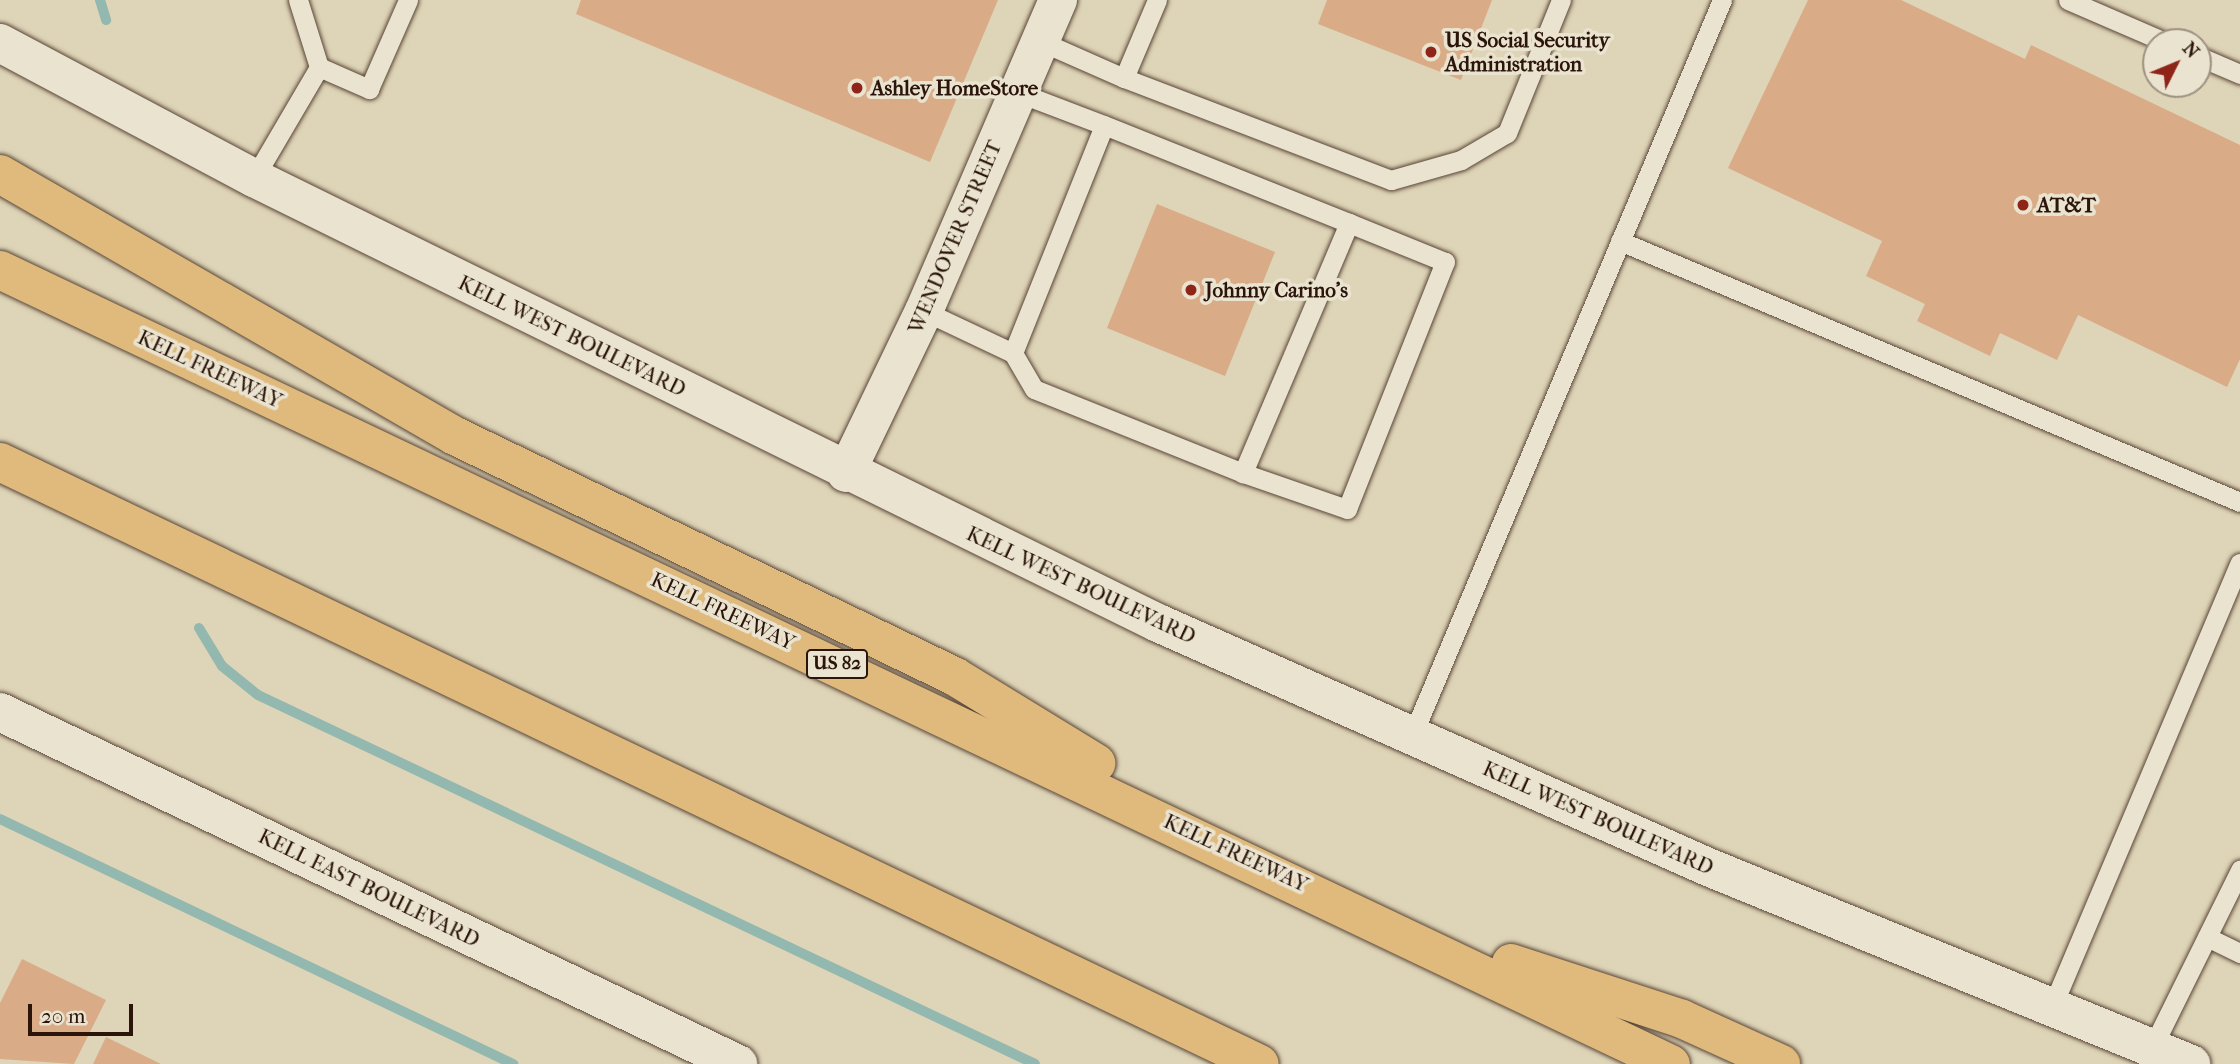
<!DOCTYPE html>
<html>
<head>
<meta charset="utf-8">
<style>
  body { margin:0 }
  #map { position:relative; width:2240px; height:1064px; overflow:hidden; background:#ded4b7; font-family:"IM FELL French Canon",serif }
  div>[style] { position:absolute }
  .stream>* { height:10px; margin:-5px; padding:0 5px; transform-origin:5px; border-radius:5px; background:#93b8af }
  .building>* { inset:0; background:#d9ac87 }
  .roads { filter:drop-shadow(0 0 2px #584536) drop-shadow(0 0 2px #584536) }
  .service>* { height:19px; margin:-9.5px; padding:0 9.5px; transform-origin:9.5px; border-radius:9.5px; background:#eae3d0 }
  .minor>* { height:38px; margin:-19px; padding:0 19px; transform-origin:19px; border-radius:19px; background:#eae3d0 }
  .secondary>* { height:38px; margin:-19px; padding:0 19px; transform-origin:19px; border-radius:19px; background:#eae3d0 }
  .motorway>* { height:38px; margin:-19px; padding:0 19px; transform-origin:19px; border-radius:19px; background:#dfba7c }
  .dots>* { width:19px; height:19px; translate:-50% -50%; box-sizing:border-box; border:4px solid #eae3d0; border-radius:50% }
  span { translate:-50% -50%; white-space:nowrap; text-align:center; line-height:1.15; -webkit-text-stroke:7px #eae3d0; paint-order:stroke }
  .shield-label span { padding:2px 5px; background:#eae3d0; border:2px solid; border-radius:5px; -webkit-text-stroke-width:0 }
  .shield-label { font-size:19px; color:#2b150b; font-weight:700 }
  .poi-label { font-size:21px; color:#2b150b; font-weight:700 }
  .left { translate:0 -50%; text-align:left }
  .street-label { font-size:21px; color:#2b150b }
  .north { position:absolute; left:2142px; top:28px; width:70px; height:70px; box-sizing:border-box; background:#eae3d0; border:2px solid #9e9181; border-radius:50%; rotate:47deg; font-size:19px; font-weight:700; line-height:28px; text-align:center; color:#2b150b }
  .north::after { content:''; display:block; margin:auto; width:24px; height:32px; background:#8f2418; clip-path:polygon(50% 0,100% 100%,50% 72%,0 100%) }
  .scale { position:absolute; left:28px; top:1004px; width:105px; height:32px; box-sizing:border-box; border:4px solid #2b150b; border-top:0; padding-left:9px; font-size:21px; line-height:24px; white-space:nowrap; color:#2b150b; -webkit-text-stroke:5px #eae3d0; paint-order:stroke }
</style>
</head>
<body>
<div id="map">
  <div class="stream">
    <div style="left:100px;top:0;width:21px;rotate:73deg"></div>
    <div style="left:199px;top:628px;width:44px;rotate:58.8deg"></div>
    <div style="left:222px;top:666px;width:46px;rotate:38.9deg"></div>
    <div style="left:258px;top:695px;width:860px;rotate:25.4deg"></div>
    <div style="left:0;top:819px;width:569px;rotate:25.53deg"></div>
  </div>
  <div class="building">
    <div style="clip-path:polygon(581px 0,998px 0,930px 162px,576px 14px)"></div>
    <div style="clip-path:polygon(1327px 0,1492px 0,1461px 80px,1318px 24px)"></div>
    <div style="clip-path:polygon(1808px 0,1901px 0,2025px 59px,2031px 45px,2240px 145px,2240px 359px,2227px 387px,2078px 315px,2057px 360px,2000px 333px,1990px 356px,1917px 321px,1925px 304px,1866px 276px,1882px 241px,1728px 168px)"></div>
    <div style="clip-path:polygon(1157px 204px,1275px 252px,1225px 376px,1107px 328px)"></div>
    <div style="clip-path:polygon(22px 959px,106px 1000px,74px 1064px,0 1059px,0 1003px)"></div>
    <div style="clip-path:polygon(106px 1037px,161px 1064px,93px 1064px)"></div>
  </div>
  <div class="roads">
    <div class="service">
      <div style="left:2068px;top:0;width:106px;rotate:23.4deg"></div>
      <div style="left:1040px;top:41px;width:92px;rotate:23.8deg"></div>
      <div style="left:1124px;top:78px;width:85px;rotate:-67.1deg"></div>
      <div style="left:2198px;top:56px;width:46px;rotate:23.2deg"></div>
      <div style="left:319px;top:67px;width:55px;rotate:23.7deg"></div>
      <div style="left:369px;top:89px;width:97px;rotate:-66.3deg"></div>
      <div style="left:1124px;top:78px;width:286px;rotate:20.9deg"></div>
      <div style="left:1391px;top:180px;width:73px;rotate:-15.9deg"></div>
      <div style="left:1461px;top:160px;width:53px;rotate:-30.4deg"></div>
      <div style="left:1507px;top:133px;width:144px;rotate:-67.9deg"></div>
      <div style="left:1017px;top:92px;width:93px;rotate:20.8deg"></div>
      <div style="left:254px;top:178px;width:129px;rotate:-59.6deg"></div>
      <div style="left:319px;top:67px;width:70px;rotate:-107.4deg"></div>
      <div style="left:1620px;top:241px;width:673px;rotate:22.83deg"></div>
      <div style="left:924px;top:311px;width:98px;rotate:25.3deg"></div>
      <div style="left:1013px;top:353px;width:245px;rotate:-68.2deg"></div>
      <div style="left:1104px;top:125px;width:264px;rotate:21.8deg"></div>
      <div style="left:1349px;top:223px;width:272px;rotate:113deg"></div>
      <div style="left:1243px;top:473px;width:225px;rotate:-158.1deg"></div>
      <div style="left:1034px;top:389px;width:42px;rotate:-120.3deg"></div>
      <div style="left:1243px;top:473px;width:110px;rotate:19.1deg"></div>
      <div style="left:1347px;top:509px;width:266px;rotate:-68.4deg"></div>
      <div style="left:1445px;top:262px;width:104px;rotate:-157.9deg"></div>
      <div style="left:1412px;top:736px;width:799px;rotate:-67.16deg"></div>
      <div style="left:2207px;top:937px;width:37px;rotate:26deg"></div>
      <div style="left:2052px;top:1007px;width:482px;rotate:-67.1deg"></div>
      <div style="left:2152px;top:1048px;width:199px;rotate:-63.7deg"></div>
    </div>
    <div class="minor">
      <div style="left:846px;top:473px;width:180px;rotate:-64.3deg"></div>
      <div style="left:924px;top:311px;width:339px;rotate:-66.7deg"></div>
    </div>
    <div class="secondary">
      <div style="left:0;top:43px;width:288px;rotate:28deg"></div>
      <div style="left:254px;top:178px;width:1008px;rotate:26.21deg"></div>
      <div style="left:1158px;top:623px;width:602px;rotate:23.92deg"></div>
      <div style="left:1708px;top:867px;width:522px;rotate:22.19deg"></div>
      <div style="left:0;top:712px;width:818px;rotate:25.5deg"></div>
    </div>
    <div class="motorway">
      <div style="left:0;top:174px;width:525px;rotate:29.93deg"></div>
      <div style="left:455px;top:436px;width:554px;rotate:25.69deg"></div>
      <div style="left:954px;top:676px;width:167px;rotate:31.5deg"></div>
      <div style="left:0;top:270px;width:1850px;rotate:25.42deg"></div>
      <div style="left:0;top:462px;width:1396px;rotate:25.54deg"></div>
      <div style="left:1511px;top:963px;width:180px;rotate:18.1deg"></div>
      <div style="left:1682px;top:1019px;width:109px;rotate:24.4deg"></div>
    </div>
  </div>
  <div class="dots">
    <div style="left:1431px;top:52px;background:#8f2418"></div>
    <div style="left:857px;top:88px;background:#8f2418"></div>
    <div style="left:2023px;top:205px;background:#8f2418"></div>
    <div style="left:1191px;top:290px;background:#8f2418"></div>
  </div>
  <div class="shield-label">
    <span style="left:837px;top:664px">US 82</span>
  </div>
  <div class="poi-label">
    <span class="left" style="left:1445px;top:52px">US Social Security<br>Administration</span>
    <span class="left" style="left:871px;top:88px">Ashley HomeStore</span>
    <span class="left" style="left:2037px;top:205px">AT&amp;T</span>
    <span class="left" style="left:1205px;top:290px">Johnny Carino's</span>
  </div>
  <div class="street-label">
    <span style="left:955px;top:237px;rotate:-67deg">WENDOVER STREET</span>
    <span style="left:572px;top:336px;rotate:26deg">KELL WEST BOULEVARD</span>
    <span style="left:210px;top:369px;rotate:25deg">KELL FREEWAY</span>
    <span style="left:1081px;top:585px;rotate:25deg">KELL WEST BOULEVARD</span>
    <span style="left:723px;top:611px;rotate:25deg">KELL FREEWAY</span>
    <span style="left:1598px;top:818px;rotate:24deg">KELL WEST BOULEVARD</span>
    <span style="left:1236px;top:853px;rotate:25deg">KELL FREEWAY</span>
    <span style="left:369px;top:888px;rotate:26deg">KELL EAST BOULEVARD</span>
  </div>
  <div class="north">N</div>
  <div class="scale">20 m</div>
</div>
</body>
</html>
